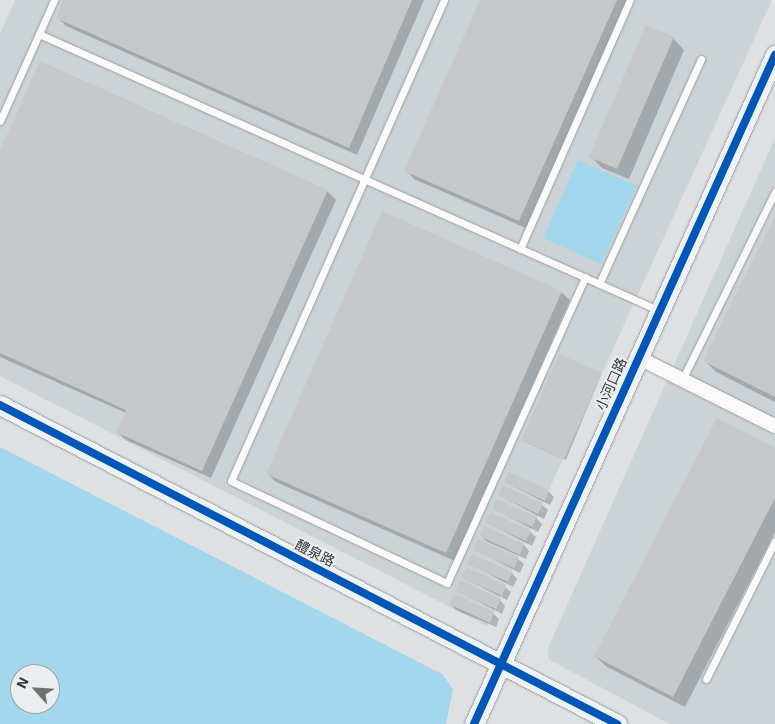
<!DOCTYPE html>
<html>
<head>
<meta charset="utf-8">
<style>
  body { margin:0 }
  #map { position:relative; width:775px; height:724px; overflow:hidden; background:#dee0e2; font-family:"Exo 2","Noto Sans SC",sans-serif }
  div>[style] { position:absolute }
  .built>* { inset:0; background:#ccd3d7 }
  .green>* { inset:0; background:#a3d7ed }
  .shadow>* { inset:0; background:#0003 }
  .building>* { inset:0; background:#c7c8c9 }
  .roads { filter:drop-shadow(0 0 1px #9b9d9e) drop-shadow(0 0 1px #9b9d9e) }
  .lane>* { height:7px; margin:-3.5px; padding:0 3.5px; transform-origin:3.5px; border-radius:3.5px; background:#fafafb }
  .street>* { height:14px; margin:-7px; padding:0 7px; transform-origin:7px; border-radius:7px; background:#fafafb }
  .secondary>* { height:19px; margin:-9.5px; padding:0 9.5px; transform-origin:9.5px; border-radius:9.5px; background:#eff2f4 }
  .cycleway>* { height:8px; margin:-4px; padding:0 4px; transform-origin:4px; border-radius:4px; background:#0057b8 }
  span { translate:-50% -50%; white-space:nowrap; text-align:center; line-height:1.15; -webkit-text-stroke:4px #eaeef0; paint-order:stroke }
  .street-label { font-size:14px; color:#343636 }
  .north { position:absolute; left:10px; top:664px; width:50px; height:50px; box-sizing:border-box; background:#eaeef0; border:1px solid #a1a4a6; border-radius:50%; rotate:296deg; font-size:14px; font-weight:700; line-height:20px; text-align:center; color:#343636 }
  .north::after { content:''; display:block; margin:auto; width:18px; height:22px; background:#707272; clip-path:polygon(50% 0,100% 100%,50% 72%,0 100%) }
</style>
</head>
<body>
<div id="map">
  <div class="built">
    <div style="clip-path:polygon(15px 0,772px 0,487px 626px,0 376px,0 34px)"></div>
    <div style="clip-path:polygon(775px 138px,775px 724px,670px 724px,548px 659px,548px 648px)"></div>
  </div>
  <div class="green">
    <div style="clip-path:polygon(578px 160px,637px 186px,601px 264px,543px 238px)"></div>
    <div style="clip-path:polygon(evenodd,0 447px,442px 674px,453px 689px,446px 724px,0 724px,0 447px,20px 674px,50px 674px,50px 704px,20px 704px,20px 674px)"></div>
  </div>
  <div class="shadow">
    <div style="clip-path:polygon(65px 0,424px 0,357px 155px,66px 26px,57px 17px)"></div>
    <div style="clip-path:polygon(481px 0,630px 0,528px 229px,414px 179px,406px 170px)"></div>
    <div style="clip-path:polygon(673px 38px,684px 50px,629px 179px,602px 168px,591px 157px)"></div>
    <div style="clip-path:polygon(0 153px,327px 191px,336px 200px,211px 478px,126px 440px,117px 432px,126px 413px,0 357px)"></div>
    <div style="clip-path:polygon(775px 219px,775px 402px,716px 372px,704px 360px)"></div>
    <div style="clip-path:polygon(561px 292px,570px 300px,455px 561px,276px 482px,267px 473px)"></div>
    <div style="clip-path:polygon(601px 375px,566px 460px,525px 442px)"></div>
    <div style="clip-path:polygon(775px 449px,775px 532px,685px 707px,607px 667px,595px 656px)"></div>
    <div style="clip-path:polygon(505px 482px,548px 491px,554px 497px,550px 505px)"></div>
    <div style="clip-path:polygon(499px 495px,542px 505px,548px 510px,544px 519px)"></div>
    <div style="clip-path:polygon(493px 508px,536px 518px,542px 524px,538px 532px)"></div>
    <div style="clip-path:polygon(487px 522px,530px 532px,536px 537px,532px 546px)"></div>
    <div style="clip-path:polygon(485px 528px,524px 545px,529px 551px,526px 559px,486px 541px,481px 536px)"></div>
    <div style="clip-path:polygon(475px 549px,518px 559px,524px 564px,520px 573px)"></div>
    <div style="clip-path:polygon(469px 563px,512px 573px,517px 579px,513px 587px)"></div>
    <div style="clip-path:polygon(462px 577px,505px 587px,511px 592px,507px 600px)"></div>
    <div style="clip-path:polygon(457px 590px,500px 600px,505px 606px,502px 614px)"></div>
    <div style="clip-path:polygon(454px 596px,494px 614px,499px 619px,496px 627px,456px 610px,451px 604px)"></div>
  </div>
  <div class="building">
    <div style="clip-path:polygon(63px 0,412px 0,349px 148px,56px 18px)"></div>
    <div style="clip-path:polygon(480px 0,617px 0,519px 221px,404px 171px)"></div>
    <div style="clip-path:polygon(646px 25px,674px 37px,617px 169px,589px 157px)"></div>
    <div style="clip-path:polygon(40px 61px,328px 190px,202px 471px,116px 432px,126px 410px,0 353px,0 150px)"></div>
    <div style="clip-path:polygon(382px 211px,562px 291px,446px 553px,266px 474px)"></div>
    <div style="clip-path:polygon(775px 216px,775px 397px,703px 361px)"></div>
    <div style="clip-path:polygon(559px 354px,602px 373px,564px 459px,521px 440px)"></div>
    <div style="clip-path:polygon(717px 418px,775px 448px,775px 498px,673px 697px,594px 656px)"></div>
    <div style="clip-path:polygon(509px 472px,549px 490px,545px 501px,504px 482px)"></div>
    <div style="clip-path:polygon(502px 485px,543px 504px,538px 514px,498px 495px)"></div>
    <div style="clip-path:polygon(496px 499px,537px 517px,532px 527px,492px 509px)"></div>
    <div style="clip-path:polygon(490px 512px,531px 531px,526px 541px,485px 522px)"></div>
    <div style="clip-path:polygon(484px 526px,524px 544px,520px 555px,479px 536px)"></div>
    <div style="clip-path:polygon(478px 539px,519px 558px,514px 568px,473px 550px)"></div>
    <div style="clip-path:polygon(472px 554px,512px 572px,508px 582px,467px 564px)"></div>
    <div style="clip-path:polygon(466px 567px,506px 586px,502px 596px,461px 577px)"></div>
    <div style="clip-path:polygon(460px 580px,501px 599px,496px 609px,455px 591px)"></div>
    <div style="clip-path:polygon(454px 594px,494px 612px,490px 623px,449px 604px)"></div>
  </div>
  <div class="roads">
    <div class="lane">
      <div style="left:444px;top:0;width:526px;rotate:113.89deg"></div>
      <div style="left:231px;top:481px;width:239px;rotate:25.3deg"></div>
      <div style="left:447px;top:583px;width:336px;rotate:-65.7deg"></div>
      <div style="left:39px;top:34px;width:678px;rotate:24.03deg"></div>
      <div style="left:0;top:121px;width:133px;rotate:-65.9deg"></div>
      <div style="left:520px;top:249px;width:272px;rotate:-66.2deg"></div>
      <div style="left:599px;top:284px;width:247px;rotate:-65.6deg"></div>
      <div style="left:682px;top:380px;width:210px;rotate:-63.7deg"></div>
      <div style="left:706px;top:679px;width:154px;rotate:-63.4deg"></div>
    </div>
    <div class="street">
      <div style="left:637px;top:357px;width:154px;rotate:26.6deg"></div>
    </div>
    <div class="secondary">
      <div style="left:0;top:405px;width:695px;rotate:27.34deg"></div>
      <div style="left:474px;top:724px;width:734px;rotate:-65.78deg"></div>
    </div>
  </div>
  <div class="cycleway">
    <div style="left:0;top:405px;width:695px;rotate:27.34deg"></div>
    <div style="left:474px;top:724px;width:734px;rotate:-65.78deg"></div>
  </div>
  <div class="street-label">
    <span style="left:611px;top:384px;rotate:-66deg">小河口路</span>
    <span style="left:315px;top:553px;rotate:27deg">醴泉路</span>
  </div>
  <div class="north">N</div>
</div>
</body>
</html>
